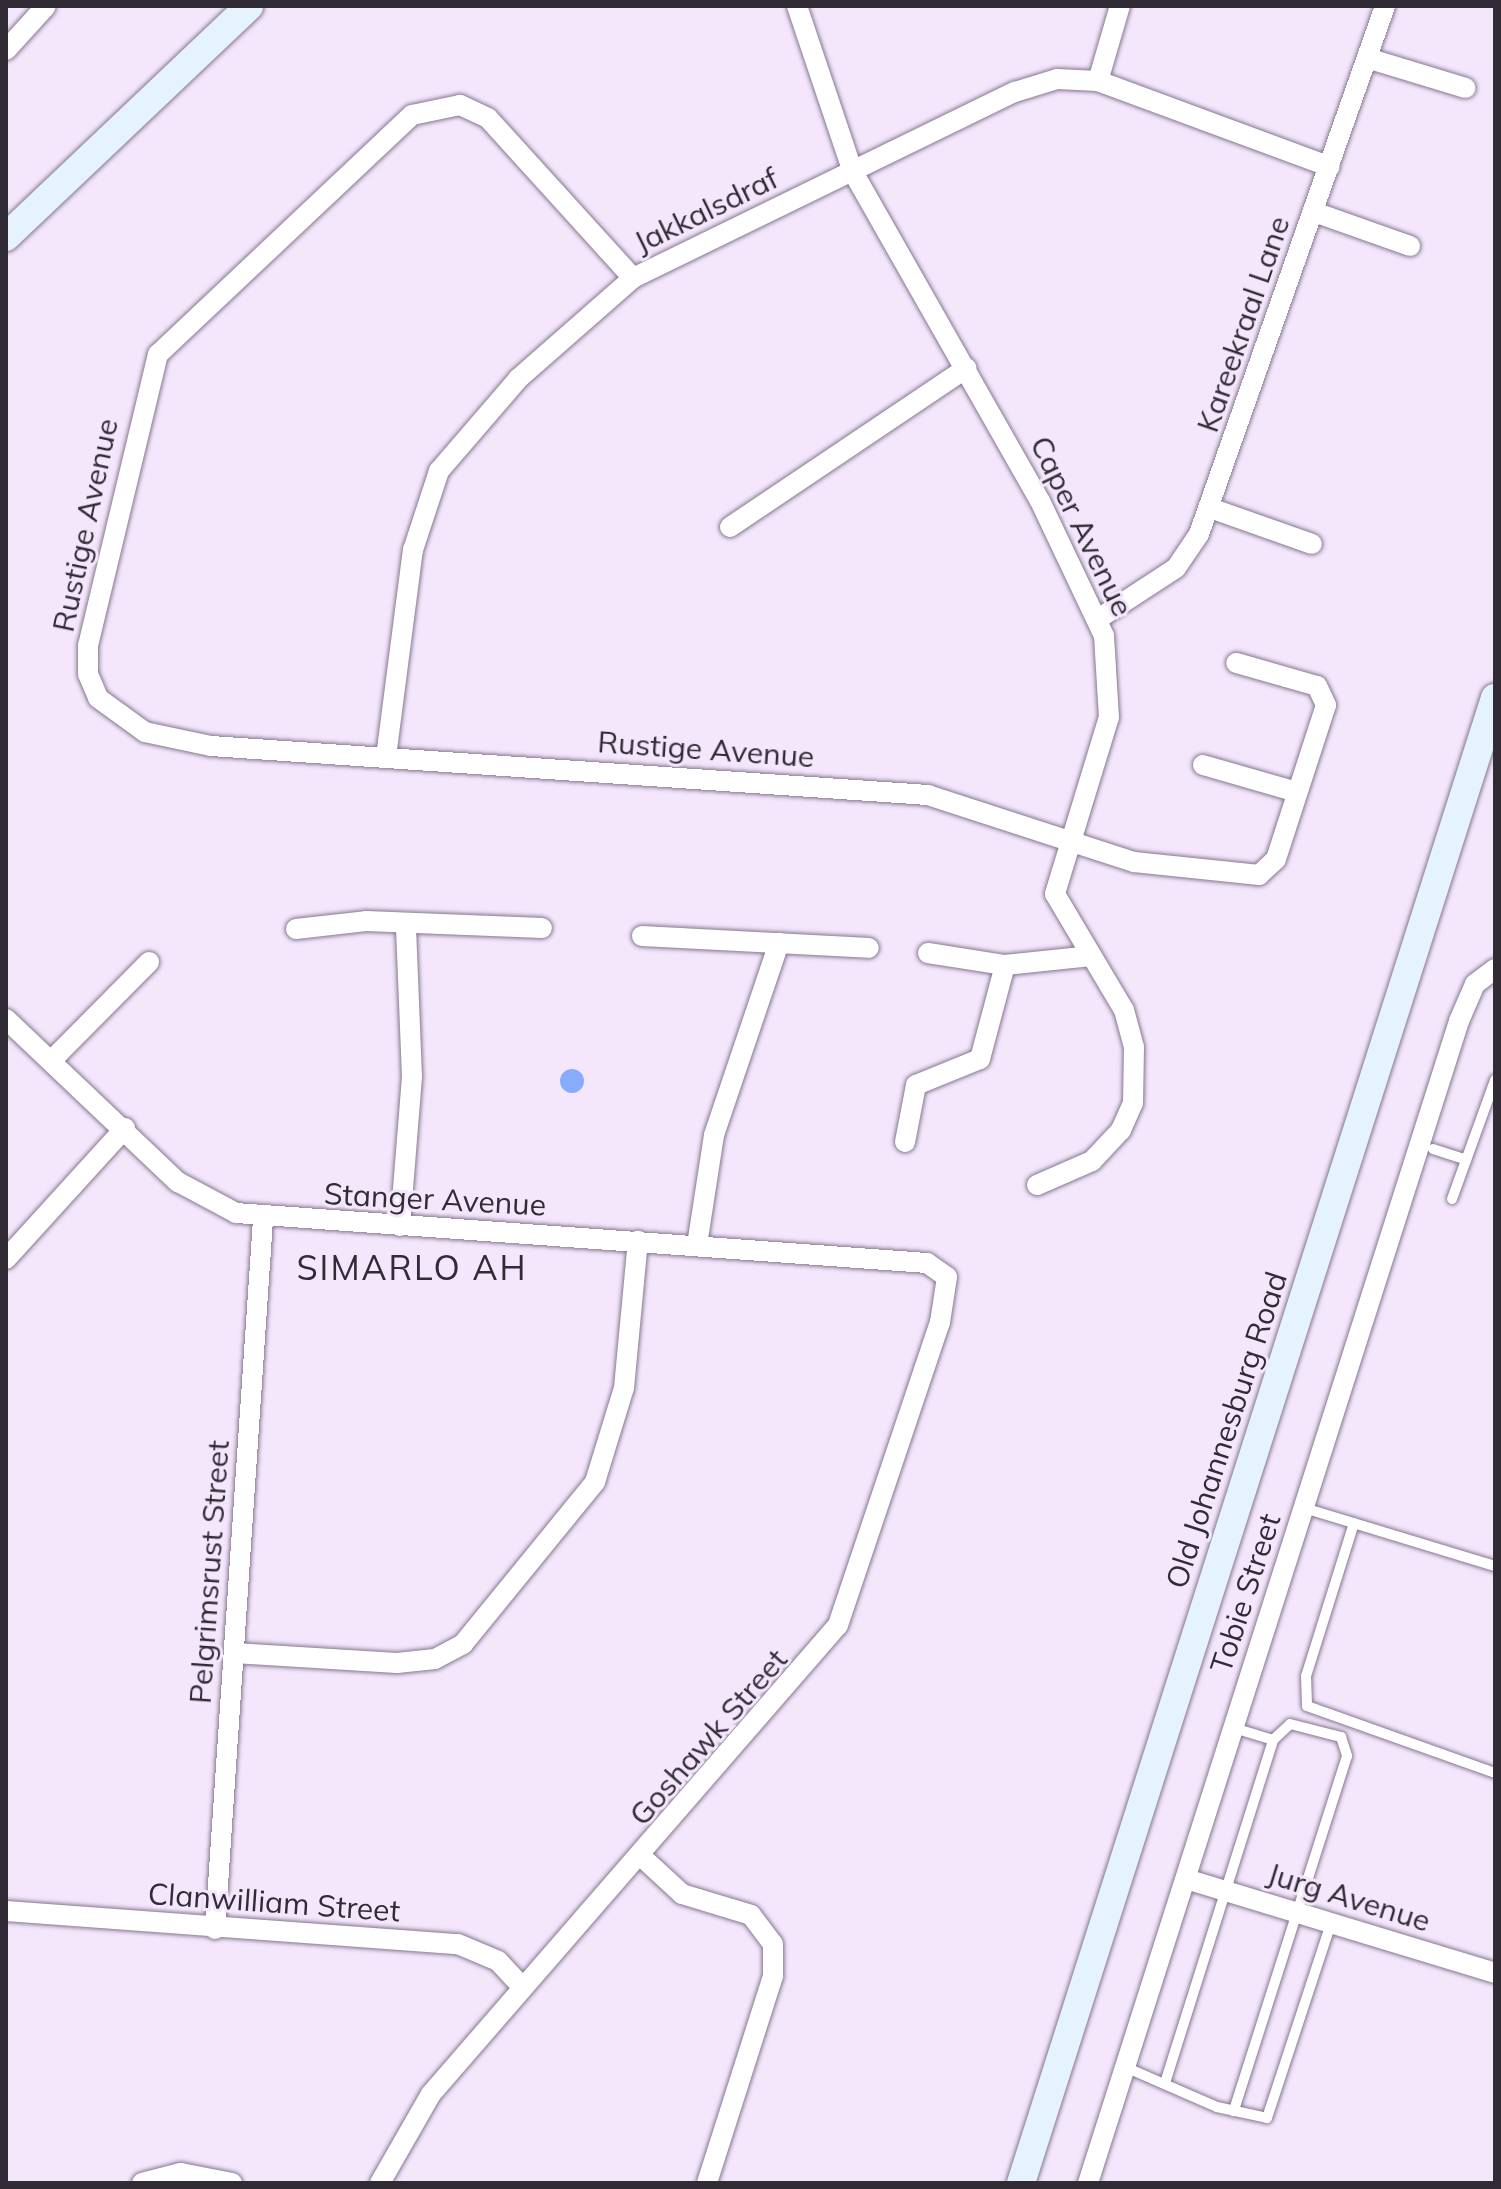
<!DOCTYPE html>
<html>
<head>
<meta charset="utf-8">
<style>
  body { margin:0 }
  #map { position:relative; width:1501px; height:2189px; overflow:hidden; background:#f4e7fc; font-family:Mulish,sans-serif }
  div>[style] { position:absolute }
  .water>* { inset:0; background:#87acfc }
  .round { border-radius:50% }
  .roads { filter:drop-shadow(0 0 2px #86778f) drop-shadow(0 0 2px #86778f) }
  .service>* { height:10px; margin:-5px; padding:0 5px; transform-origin:5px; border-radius:5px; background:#fff }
  .minor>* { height:20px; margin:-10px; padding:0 10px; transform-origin:10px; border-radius:10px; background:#fff }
  .secondary>* { height:28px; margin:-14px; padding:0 14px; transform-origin:14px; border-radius:14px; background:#e5f4fc }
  span { translate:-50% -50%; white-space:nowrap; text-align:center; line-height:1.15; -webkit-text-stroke:6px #f4e7fc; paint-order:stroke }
  .street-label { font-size:30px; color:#312b35 }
  .quarter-label { font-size:34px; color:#312b35; letter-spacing:2px }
  .frame { position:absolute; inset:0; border:8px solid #312b35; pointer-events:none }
</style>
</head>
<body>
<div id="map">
  <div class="water">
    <div class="round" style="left:560px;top:1069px;width:24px;height:24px"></div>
  </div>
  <div class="roads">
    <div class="service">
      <div style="left:1433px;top:1149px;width:35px;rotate:18deg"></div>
      <div style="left:1452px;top:1199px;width:127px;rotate:-70.1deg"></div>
      <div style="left:1304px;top:1508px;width:200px;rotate:16.9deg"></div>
      <div style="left:1354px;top:1523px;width:160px;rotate:107.4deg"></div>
      <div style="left:1306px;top:1676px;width:30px;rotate:88deg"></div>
      <div style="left:1307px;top:1706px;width:200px;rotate:19.6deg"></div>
      <div style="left:1234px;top:1728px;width:41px;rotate:17.1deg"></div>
      <div style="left:1125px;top:2067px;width:100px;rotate:23.5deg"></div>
      <div style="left:1217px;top:2107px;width:51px;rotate:12.4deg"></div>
      <div style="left:1267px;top:2118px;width:205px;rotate:-71.8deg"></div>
      <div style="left:1165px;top:2083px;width:360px;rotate:-72.5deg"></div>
      <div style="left:1273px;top:1740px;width:23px;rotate:-43deg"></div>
      <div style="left:1290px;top:1724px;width:53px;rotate:14.3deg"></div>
      <div style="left:1341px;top:1737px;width:20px;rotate:72deg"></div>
      <div style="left:1347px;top:1756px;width:373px;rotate:107.7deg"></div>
    </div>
    <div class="minor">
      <div style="left:797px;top:6px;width:175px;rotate:71.4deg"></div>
      <div style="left:853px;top:172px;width:378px;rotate:60.4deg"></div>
      <div style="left:1040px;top:501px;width:149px;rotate:64.6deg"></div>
      <div style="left:1104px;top:636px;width:81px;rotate:86.5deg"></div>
      <div style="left:1109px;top:717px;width:185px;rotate:107deg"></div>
      <div style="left:1055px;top:894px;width:135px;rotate:59.3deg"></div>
      <div style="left:1124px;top:1010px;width:38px;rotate:75deg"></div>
      <div style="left:1134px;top:1047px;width:56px;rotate:91deg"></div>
      <div style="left:1133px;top:1103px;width:30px;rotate:114deg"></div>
      <div style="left:1121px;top:1130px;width:42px;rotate:133.1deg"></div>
      <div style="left:1092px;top:1161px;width:60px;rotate:156.4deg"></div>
      <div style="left:6px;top:50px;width:59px;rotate:-47.7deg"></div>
      <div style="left:1367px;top:58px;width:103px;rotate:16.9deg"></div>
      <div style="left:1098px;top:81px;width:78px;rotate:-73.7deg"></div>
      <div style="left:1314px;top:212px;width:102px;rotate:19.5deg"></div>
      <div style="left:633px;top:278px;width:216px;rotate:-132.2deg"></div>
      <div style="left:488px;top:118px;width:31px;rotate:-155deg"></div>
      <div style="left:460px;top:105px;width:49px;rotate:168.2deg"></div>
      <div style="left:412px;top:115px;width:349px;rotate:136.7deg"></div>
      <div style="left:158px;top:354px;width:299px;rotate:103.5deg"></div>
      <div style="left:88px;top:645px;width:29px;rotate:90deg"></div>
      <div style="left:88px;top:674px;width:26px;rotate:67deg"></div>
      <div style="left:98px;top:698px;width:58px;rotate:35.9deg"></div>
      <div style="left:145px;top:732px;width:67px;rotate:12deg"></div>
      <div style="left:211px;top:746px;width:719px;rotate:3.91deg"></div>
      <div style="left:928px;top:795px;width:217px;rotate:18deg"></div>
      <div style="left:1134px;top:862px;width:126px;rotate:5.9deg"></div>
      <div style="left:1259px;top:875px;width:23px;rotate:-43deg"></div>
      <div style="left:1276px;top:859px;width:162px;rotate:-72deg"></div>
      <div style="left:1326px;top:705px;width:21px;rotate:-115deg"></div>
      <div style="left:1317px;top:686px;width:84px;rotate:-164.1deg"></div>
      <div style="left:1210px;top:508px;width:108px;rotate:19.4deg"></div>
      <div style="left:730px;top:527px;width:285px;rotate:-33.9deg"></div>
      <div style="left:1098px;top:619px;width:93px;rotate:-33.2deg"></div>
      <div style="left:1176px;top:568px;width:41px;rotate:-55.9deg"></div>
      <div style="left:1199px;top:534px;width:560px;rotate:-70.59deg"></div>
      <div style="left:386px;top:757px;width:209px;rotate:-82.6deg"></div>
      <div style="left:413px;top:550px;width:83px;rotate:-71.8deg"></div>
      <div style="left:439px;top:471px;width:121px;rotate:-49.3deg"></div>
      <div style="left:518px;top:379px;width:153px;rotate:-41.3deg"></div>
      <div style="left:633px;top:278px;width:425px;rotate:-26deg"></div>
      <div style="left:1015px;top:92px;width:44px;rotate:-17.2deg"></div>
      <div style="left:1057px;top:79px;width:41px;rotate:2.8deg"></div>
      <div style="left:1098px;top:81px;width:247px;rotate:20.3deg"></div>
      <div style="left:1203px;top:765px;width:98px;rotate:16deg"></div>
      <div style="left:296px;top:929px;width:70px;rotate:-6.5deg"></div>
      <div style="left:366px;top:921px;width:176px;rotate:2.3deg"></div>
      <div style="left:642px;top:936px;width:227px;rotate:3deg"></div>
      <div style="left:928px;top:953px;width:78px;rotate:8.9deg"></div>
      <div style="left:1005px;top:965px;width:87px;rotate:-5.9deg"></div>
      <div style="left:6px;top:1019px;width:237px;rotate:43.5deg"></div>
      <div style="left:178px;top:1182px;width:66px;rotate:28.1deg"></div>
      <div style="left:236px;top:1213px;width:693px;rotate:4.14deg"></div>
      <div style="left:927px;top:1263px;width:24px;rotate:35deg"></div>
      <div style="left:947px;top:1277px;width:46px;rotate:98.8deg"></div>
      <div style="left:940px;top:1322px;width:320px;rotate:108.6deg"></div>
      <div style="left:838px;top:1625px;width:621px;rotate:130.95deg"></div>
      <div style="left:431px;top:2094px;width:103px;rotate:119.8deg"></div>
      <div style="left:52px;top:1060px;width:138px;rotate:-45.3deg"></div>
      <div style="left:905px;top:1142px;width:58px;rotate:-79.1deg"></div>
      <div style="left:916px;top:1085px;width:69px;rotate:-22.1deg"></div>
      <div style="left:980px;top:1059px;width:97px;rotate:-75.1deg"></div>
      <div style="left:400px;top:1226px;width:149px;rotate:-85.4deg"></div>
      <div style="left:412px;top:1077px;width:152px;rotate:-92.3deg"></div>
      <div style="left:697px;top:1245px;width:111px;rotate:-81.2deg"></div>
      <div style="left:714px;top:1135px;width:203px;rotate:-71.3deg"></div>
      <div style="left:6px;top:1259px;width:177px;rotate:-47.7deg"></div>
      <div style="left:234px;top:1653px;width:163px;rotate:3.5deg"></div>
      <div style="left:397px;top:1663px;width:38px;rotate:-6deg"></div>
      <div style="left:435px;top:1659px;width:32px;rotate:-28deg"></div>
      <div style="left:463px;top:1644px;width:209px;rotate:-50.8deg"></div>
      <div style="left:595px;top:1482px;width:98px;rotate:-72.9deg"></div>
      <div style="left:624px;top:1388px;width:148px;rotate:-84.6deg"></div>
      <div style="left:643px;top:1858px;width:53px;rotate:42.7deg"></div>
      <div style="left:682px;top:1894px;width:72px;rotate:16.9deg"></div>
      <div style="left:751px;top:1915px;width:36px;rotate:53deg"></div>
      <div style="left:773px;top:1944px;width:32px;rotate:90deg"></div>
      <div style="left:773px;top:1976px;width:217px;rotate:107.7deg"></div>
      <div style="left:1186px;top:1879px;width:323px;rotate:16.9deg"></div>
      <div style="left:6px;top:1911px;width:453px;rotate:4.2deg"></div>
      <div style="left:458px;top:1944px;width:43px;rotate:23deg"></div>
      <div style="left:498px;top:1961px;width:35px;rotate:47deg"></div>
      <div style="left:215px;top:1929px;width:712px;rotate:-86.13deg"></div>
      <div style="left:142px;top:2183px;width:40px;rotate:-14.4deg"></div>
      <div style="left:181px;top:2173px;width:52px;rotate:11.1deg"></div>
      <div style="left:1088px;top:2183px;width:1220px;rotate:-72.29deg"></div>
      <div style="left:1459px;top:1021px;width:40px;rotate:-66.6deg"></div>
      <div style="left:1475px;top:984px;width:25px;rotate:-37deg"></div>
    </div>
    <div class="secondary">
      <div style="left:6px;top:237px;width:335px;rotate:-43.5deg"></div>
      <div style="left:1021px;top:2183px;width:1559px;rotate:-72.3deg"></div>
    </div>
  </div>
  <div class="street-label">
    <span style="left:706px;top:210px;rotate:-26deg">Jakkalsdraf</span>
    <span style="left:1243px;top:324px;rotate:-71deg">Kareekraal Lane</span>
    <span style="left:85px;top:525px;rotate:-78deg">Rustige Avenue</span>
    <span style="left:1082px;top:526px;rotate:64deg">Caper Avenue</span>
    <span style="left:706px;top:749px;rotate:4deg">Rustige Avenue</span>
    <span style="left:435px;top:1199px;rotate:3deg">Stanger Avenue</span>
    <span style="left:1226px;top:1430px;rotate:-72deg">Old Johannesburg Road</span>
    <span style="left:209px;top:1572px;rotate:-86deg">Pelgrimsrust Street</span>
    <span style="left:1245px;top:1593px;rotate:-72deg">Tobie Street</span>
    <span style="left:708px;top:1737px;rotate:-49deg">Goshawk Street</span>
    <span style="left:1349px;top:1897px;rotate:17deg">Jurg Avenue</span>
    <span style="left:274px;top:1902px;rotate:4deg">Clanwilliam Street</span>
  </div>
  <div class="quarter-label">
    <span style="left:412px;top:1268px">SIMARLO AH</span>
  </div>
  <div class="frame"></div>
</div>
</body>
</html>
